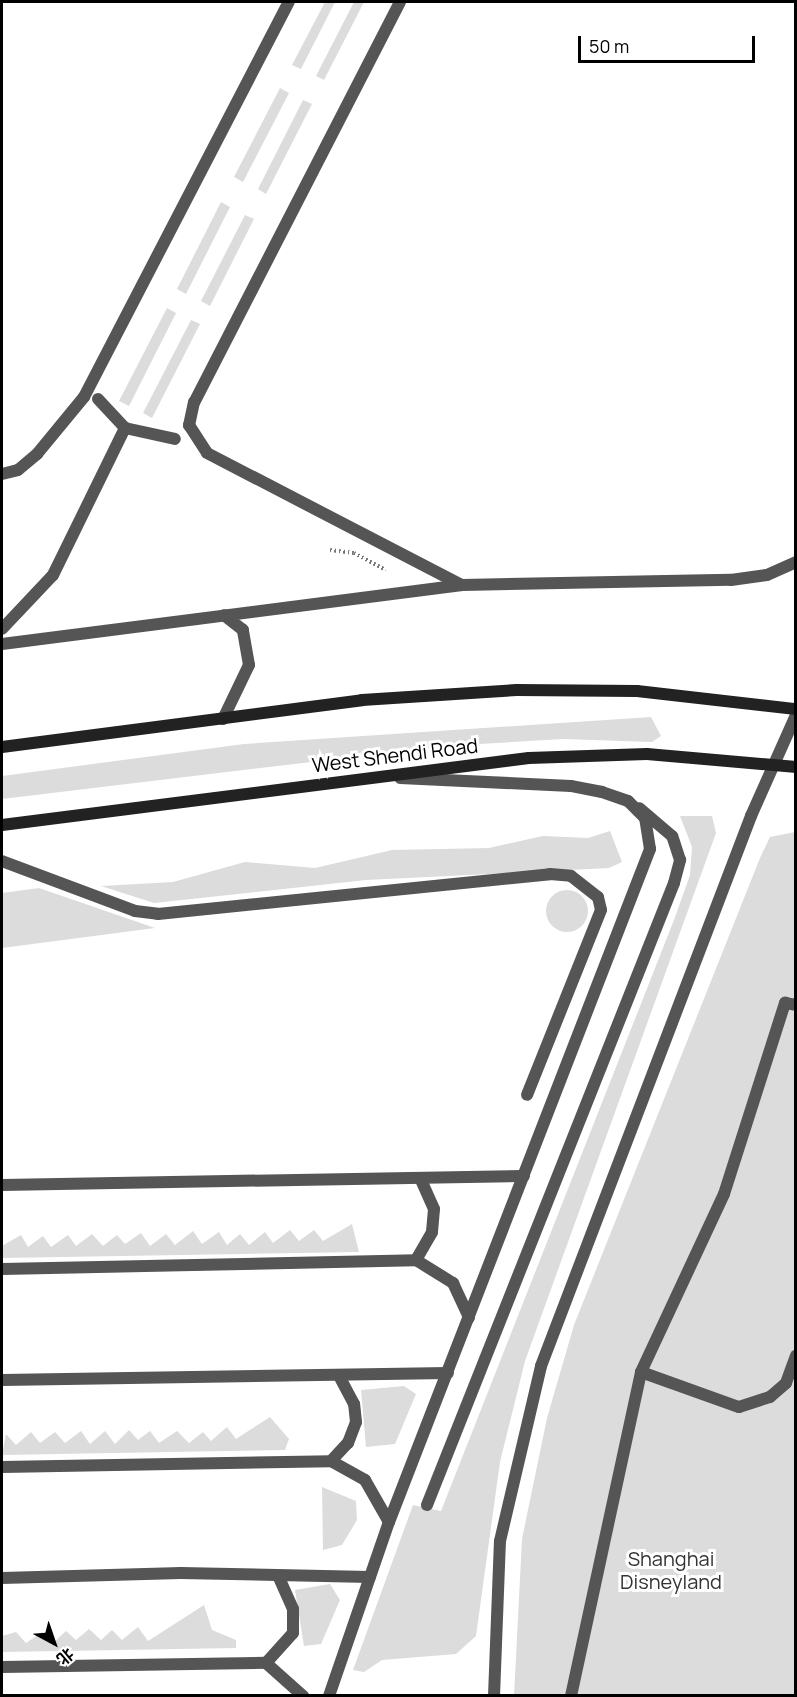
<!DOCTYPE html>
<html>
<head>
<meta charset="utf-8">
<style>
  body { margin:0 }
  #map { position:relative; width:797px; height:1697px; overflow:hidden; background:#fff; font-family:Manrope,"Noto Sans SC",sans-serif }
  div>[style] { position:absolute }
  .green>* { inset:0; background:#dcdcdc }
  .round { border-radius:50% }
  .path>* { height:4px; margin-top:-2px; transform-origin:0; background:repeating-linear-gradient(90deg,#777 0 1.5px,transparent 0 4.5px) }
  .lane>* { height:12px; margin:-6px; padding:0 6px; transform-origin:6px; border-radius:6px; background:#555 }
  .street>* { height:12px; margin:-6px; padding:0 6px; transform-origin:6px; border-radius:6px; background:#555 }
  .secondary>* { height:12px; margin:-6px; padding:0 6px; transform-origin:6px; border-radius:6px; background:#222 }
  span { translate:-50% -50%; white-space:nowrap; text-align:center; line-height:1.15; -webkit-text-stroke:6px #fff; paint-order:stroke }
  .street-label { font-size:20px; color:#000 }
  .park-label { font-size:20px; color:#333 }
  .frame { position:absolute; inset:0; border:3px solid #000; pointer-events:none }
  .north { position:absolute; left:24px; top:1613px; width:60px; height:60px; -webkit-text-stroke:4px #fff; paint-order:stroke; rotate:140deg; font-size:16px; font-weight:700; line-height:24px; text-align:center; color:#000 }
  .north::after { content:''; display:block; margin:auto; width:21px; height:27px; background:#000; clip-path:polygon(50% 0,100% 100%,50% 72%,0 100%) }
  .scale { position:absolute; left:578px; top:36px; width:177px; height:27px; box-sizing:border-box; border:3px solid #000; border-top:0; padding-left:8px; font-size:18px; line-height:21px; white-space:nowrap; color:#000; -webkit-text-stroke:4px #fff; paint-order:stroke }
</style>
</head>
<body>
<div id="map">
  <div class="green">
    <div style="clip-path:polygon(325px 2px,335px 2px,301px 69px,292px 65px)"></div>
    <div style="clip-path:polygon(354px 2px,364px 2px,324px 80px,316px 76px)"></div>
    <div style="clip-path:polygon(280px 88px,289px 93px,243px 182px,234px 177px)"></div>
    <div style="clip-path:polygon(303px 100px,312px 104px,266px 194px,258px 189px)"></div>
    <div style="clip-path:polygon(221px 202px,230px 207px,186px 294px,177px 289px)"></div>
    <div style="clip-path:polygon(245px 215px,254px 219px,210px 306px,201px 301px)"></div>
    <div style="clip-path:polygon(167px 308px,176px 313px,129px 406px,119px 401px)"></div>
    <div style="clip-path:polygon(191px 320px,200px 324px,152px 418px,143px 413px)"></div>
    <div style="clip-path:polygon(651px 717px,661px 736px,652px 742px,563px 739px,445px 746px,2px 799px,2px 776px,244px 744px)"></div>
    <div style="clip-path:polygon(680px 816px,712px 816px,716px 833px,525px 1361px,500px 1462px,476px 1636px,456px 1654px,382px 1660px,364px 1672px,353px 1670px,413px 1505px,441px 1511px,674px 920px,690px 875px,692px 847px)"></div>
    <div style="clip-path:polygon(610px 831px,622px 862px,609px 868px,366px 880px,154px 903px,101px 886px,173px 882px,245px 862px,315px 868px,392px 850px,489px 848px,543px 836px,588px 838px)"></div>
    <div style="clip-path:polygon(795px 832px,795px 1695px,514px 1696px,522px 1539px,547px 1418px,574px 1325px,760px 858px,770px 837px)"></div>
    <div style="clip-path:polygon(39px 888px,155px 928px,2px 948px,2px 893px)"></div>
    <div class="round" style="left:546px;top:890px;width:42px;height:42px"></div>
    <div style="clip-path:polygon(352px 1224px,359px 1252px,2px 1258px,2px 1246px,21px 1235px,28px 1247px,43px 1236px,51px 1247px,68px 1235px,76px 1246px,92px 1234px,103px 1246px,117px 1235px,125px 1244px,141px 1233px,150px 1246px,166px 1234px,175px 1245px,193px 1231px,202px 1244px,219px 1232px,227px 1245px,240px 1234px,249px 1245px,265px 1232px,273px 1243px,290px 1230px,299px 1241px,314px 1230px,323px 1241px)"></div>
    <div style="clip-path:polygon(404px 1386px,416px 1394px,395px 1444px,366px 1447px,361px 1390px)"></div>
    <div style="clip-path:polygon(270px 1417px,289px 1439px,285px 1450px,2px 1455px,6px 1434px,16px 1445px,31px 1432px,40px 1443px,55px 1432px,65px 1443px,81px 1431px,90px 1444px,105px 1431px,115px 1444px,129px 1430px,138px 1440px,150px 1431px,159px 1443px,177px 1431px,189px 1443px,203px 1432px,211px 1441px,227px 1427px,236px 1439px)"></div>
    <div style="clip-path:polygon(322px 1487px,356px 1501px,357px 1520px,342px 1545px,323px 1550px)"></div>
    <div style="clip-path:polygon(330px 1584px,340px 1600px,321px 1644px,304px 1646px,295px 1590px)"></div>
    <div style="clip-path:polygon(204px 1605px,212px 1630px,236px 1640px,236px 1648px,2px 1652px,2px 1636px,16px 1632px,26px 1643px,42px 1632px,52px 1644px,66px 1631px,76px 1640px,89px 1629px,101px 1640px,112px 1630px,122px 1640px,138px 1627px,148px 1641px)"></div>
  </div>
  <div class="path">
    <div style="left:330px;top:550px;width:24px;rotate:7deg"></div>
    <div style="left:354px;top:553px;width:36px;rotate:28deg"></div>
  </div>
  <div class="lane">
    <div style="left:400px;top:2px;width:450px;rotate:117.2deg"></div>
    <div style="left:194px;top:402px;width:24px;rotate:102deg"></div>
    <div style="left:189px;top:425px;width:33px;rotate:57deg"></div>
    <div style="left:207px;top:453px;width:287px;rotate:27.4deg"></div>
    <div style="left:2px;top:474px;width:16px;rotate:-14deg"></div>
    <div style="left:18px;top:470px;width:25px;rotate:-40deg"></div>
    <div style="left:37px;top:454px;width:74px;rotate:-50.5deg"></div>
    <div style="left:84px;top:397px;width:445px;rotate:-62.6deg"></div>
    <div style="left:2px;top:644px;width:464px;rotate:-7.3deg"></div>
    <div style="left:462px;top:585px;width:269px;rotate:-1.1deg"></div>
    <div style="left:731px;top:580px;width:36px;rotate:-8deg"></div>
    <div style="left:767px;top:575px;width:32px;rotate:-24deg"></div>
    <div style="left:223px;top:719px;width:60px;rotate:-64.3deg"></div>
    <div style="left:249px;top:665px;width:36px;rotate:-100deg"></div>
    <div style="left:243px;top:630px;width:24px;rotate:-142deg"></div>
    <div style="left:2px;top:861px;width:142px;rotate:20.6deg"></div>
    <div style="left:135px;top:911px;width:23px;rotate:7deg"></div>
    <div style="left:158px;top:914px;width:394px;rotate:-5.8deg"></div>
    <div style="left:550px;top:874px;width:21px;rotate:5deg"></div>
    <div style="left:571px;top:876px;width:34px;rotate:38deg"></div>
    <div style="left:598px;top:897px;width:13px;rotate:77deg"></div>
    <div style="left:601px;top:910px;width:199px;rotate:111.8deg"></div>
    <div style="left:2px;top:1185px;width:522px;rotate:-0.99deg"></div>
    <div style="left:416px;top:1260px;width:32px;rotate:-60deg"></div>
    <div style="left:432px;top:1232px;width:23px;rotate:-85deg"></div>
    <div style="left:434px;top:1209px;width:34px;rotate:-114deg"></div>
    <div style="left:2px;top:1269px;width:414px;rotate:-1.2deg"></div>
    <div style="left:416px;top:1260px;width:44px;rotate:31.9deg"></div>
    <div style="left:453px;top:1283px;width:38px;rotate:65deg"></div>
    <div style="left:641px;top:1372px;width:104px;rotate:19.7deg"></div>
    <div style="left:739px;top:1407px;width:33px;rotate:-18deg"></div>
    <div style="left:770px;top:1397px;width:21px;rotate:-41deg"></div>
    <div style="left:786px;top:1383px;width:29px;rotate:-70deg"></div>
    <div style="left:2px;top:1380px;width:446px;rotate:-0.9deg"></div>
    <div style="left:331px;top:1461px;width:25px;rotate:-47deg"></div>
    <div style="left:348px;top:1443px;width:22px;rotate:-69deg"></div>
    <div style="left:356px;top:1422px;width:18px;rotate:-96deg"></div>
    <div style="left:354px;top:1404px;width:32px;rotate:-118deg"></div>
    <div style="left:2px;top:1467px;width:329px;rotate:-1deg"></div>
    <div style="left:331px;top:1461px;width:39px;rotate:29deg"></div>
    <div style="left:365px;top:1480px;width:48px;rotate:60.3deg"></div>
    <div style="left:427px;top:1505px;width:669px;rotate:-68.34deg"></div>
    <div style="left:674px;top:883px;width:24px;rotate:-75deg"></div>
    <div style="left:680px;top:860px;width:25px;rotate:-108deg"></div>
    <div style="left:672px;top:836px;width:43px;rotate:-139.7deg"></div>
    <div style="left:2px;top:1578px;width:179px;rotate:-1.6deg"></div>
    <div style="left:181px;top:1573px;width:189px;rotate:1.2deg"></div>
    <div style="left:266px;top:1663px;width:40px;rotate:-48deg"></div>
    <div style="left:293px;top:1633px;width:24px;rotate:-90deg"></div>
    <div style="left:293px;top:1609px;width:34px;rotate:-114deg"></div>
    <div style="left:2px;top:1667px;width:264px;rotate:-0.9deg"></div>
    <div style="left:266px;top:1663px;width:50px;rotate:41.7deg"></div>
    <div style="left:329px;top:1696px;width:184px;rotate:-71deg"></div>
    <div style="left:389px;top:1522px;width:722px;rotate:-68.8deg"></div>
    <div style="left:650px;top:849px;width:31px;rotate:-99deg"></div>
    <div style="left:645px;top:818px;width:24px;rotate:-135deg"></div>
    <div style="left:628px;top:801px;width:28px;rotate:-161deg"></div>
    <div style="left:602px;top:792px;width:32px;rotate:-169deg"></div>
    <div style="left:571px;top:786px;width:171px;rotate:-177.3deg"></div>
    <div style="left:494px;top:1696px;width:155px;rotate:-87.8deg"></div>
    <div style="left:500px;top:1541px;width:180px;rotate:-76.8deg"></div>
    <div style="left:541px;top:1366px;width:589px;rotate:-69.1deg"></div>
    <div style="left:751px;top:816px;width:111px;rotate:-66deg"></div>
    <div style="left:571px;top:1696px;width:331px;rotate:-77.8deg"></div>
    <div style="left:641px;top:1372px;width:196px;rotate:-65deg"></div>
    <div style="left:724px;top:1194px;width:201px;rotate:-72.3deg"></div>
    <div style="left:785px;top:1003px;width:11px;rotate:10deg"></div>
  </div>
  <div class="street">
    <div style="left:98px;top:399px;width:40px;rotate:47deg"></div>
    <div style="left:125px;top:428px;width:51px;rotate:12.4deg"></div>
    <div style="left:2px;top:629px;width:74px;rotate:-46.6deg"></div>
    <div style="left:53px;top:575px;width:164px;rotate:-63.9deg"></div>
  </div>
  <div class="secondary">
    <div style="left:2px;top:747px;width:363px;rotate:-7.4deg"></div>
    <div style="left:362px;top:700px;width:155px;rotate:-3.7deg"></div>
    <div style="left:517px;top:690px;width:120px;rotate:0.5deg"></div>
    <div style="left:637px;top:691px;width:160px;rotate:6.5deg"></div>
    <div style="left:2px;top:825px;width:531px;rotate:-7.25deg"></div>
    <div style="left:529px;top:758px;width:118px;rotate:-1.9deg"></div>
    <div style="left:647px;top:754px;width:150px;rotate:5deg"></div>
  </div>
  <div class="street-label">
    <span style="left:395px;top:755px;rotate:-7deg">West Shendi Road</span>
  </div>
  <div class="park-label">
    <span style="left:671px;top:1570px">Shanghai<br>Disneyland</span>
  </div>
  <div class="frame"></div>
  <div class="north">北</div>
  <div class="scale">50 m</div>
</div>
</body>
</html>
